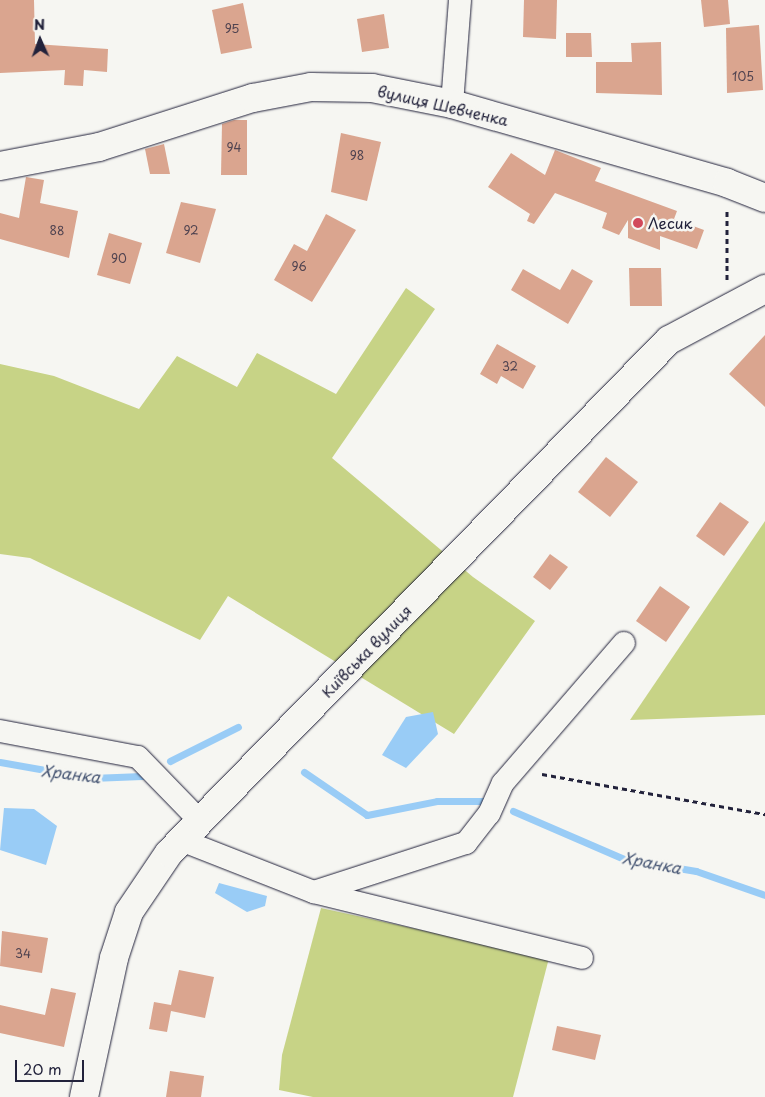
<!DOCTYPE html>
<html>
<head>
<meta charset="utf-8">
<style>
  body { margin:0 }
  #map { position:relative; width:765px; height:1097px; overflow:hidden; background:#f6f6f2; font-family:"Playpen Sans",sans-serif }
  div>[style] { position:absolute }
  .green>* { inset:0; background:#c7d386 }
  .water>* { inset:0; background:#99ccf6 }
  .stream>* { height:7px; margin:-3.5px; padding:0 3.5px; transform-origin:3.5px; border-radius:3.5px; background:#99ccf6 }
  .building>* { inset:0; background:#daa58f }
  .path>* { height:3px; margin-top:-1.5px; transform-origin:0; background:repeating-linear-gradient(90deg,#22223b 0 5px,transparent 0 9px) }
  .roads { filter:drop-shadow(0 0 1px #22223b) drop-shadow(0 0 1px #22223b) }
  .minor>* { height:22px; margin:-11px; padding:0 11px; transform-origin:11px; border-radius:11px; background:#f6f6f2 }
  .tertiary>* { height:28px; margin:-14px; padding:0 14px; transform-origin:14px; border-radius:14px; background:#f6f6f2 }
  .secondary>* { height:28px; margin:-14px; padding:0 14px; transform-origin:14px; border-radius:14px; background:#f6f6f2 }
  .dots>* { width:14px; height:14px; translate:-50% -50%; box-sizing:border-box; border:2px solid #f6f6f2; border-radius:50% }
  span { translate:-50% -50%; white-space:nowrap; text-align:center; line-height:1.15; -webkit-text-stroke:5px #f6f6f2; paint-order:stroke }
  .number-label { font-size:12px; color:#504350 }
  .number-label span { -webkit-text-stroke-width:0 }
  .street-label { font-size:15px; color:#22223b }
  .poi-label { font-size:15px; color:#22223b }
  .left { translate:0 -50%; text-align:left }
  .water-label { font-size:16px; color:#465573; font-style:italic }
  .north { position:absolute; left:15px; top:15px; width:50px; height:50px; -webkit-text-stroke:4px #f6f6f2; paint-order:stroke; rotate:358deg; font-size:14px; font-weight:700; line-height:20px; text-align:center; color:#22223b }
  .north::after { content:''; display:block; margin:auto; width:18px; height:22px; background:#22223b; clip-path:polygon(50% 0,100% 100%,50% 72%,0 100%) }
  .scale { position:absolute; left:15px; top:1060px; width:69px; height:22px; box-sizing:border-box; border:2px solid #22223b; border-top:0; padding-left:6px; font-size:15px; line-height:18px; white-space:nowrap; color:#22223b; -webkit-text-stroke:4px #f6f6f2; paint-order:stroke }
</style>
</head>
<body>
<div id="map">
  <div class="green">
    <div style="clip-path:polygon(406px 288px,435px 309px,332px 458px,473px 577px,535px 621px,454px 734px,228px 596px,200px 640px,30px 558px,0 554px,0 364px,54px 376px,139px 409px,177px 356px,237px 387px,257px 353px,336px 394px)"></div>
    <div style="clip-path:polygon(765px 521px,765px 715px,630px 720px)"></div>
    <div style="clip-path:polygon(321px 908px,549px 958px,513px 1097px,313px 1097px,279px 1090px,282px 1055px)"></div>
  </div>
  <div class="water">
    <div style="clip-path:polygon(433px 712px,438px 734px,406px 768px,382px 755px,406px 717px)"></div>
    <div style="clip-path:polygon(4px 808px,34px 809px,57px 826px,46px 865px,0 850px)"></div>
    <div style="clip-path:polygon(219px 883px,267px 896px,265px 906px,247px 912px,215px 893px)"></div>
  </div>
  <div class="stream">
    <div style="left:170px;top:761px;width:76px;rotate:-26.6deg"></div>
    <div style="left:0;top:762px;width:92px;rotate:10deg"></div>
    <div style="left:91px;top:778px;width:51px;rotate:-2.2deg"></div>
    <div style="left:304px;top:772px;width:76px;rotate:34.3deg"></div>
    <div style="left:367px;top:815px;width:71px;rotate:-11.3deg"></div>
    <div style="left:437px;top:801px;width:53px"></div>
    <div style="left:513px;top:811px;width:121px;rotate:23.4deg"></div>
    <div style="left:624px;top:859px;width:73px;rotate:9.5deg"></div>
    <div style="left:696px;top:871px;width:73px;rotate:19.2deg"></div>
  </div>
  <div class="building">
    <div style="clip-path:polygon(0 0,34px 0,35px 44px,108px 49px,107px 72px,84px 70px,83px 86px,64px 85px,65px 70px,0 73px)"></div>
    <div style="clip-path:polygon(524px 0,557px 0,556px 39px,523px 37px)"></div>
    <div style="clip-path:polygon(701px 0,728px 0,730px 24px,704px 27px)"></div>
    <div style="clip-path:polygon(243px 3px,252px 48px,221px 54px,212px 10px)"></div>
    <div style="clip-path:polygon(384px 14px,389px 48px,362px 52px,357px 19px)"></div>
    <div style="clip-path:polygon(759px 25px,763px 90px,727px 93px,726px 28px)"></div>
    <div style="clip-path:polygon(566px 33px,591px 33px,592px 57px,566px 57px)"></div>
    <div style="clip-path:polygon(661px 42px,662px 95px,596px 93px,596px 62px,632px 62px,631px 43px)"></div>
    <div style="clip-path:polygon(234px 120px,247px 120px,247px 175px,221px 175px,222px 124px)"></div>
    <div style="clip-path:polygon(341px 133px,381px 142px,367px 201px,331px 192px)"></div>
    <div style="clip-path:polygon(164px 144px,170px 174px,150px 174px,145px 149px)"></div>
    <div style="clip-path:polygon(555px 150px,601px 168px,595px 181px,677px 211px,674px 219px,704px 230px,697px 249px,660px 236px,660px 250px,628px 238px,628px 220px,619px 235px,602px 228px,607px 213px,555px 193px,534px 224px,527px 221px,530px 214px,488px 187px,511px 153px,545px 175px)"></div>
    <div style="clip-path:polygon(26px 177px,44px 180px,40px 203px,78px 211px,69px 258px,0 239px,0 213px,19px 218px)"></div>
    <div style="clip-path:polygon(181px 202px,216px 209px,200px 263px,166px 253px)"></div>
    <div style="clip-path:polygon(326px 214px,356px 230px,312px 302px,274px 280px,294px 244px,307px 251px)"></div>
    <div style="clip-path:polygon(109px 233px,142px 243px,130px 284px,97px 275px)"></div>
    <div style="clip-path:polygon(629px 268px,661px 268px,662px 306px,630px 306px)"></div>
    <div style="clip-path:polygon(523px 269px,560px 290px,572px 269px,593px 281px,568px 324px,511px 290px)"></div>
    <div style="clip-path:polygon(765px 335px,765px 407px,729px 374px)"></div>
    <div style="clip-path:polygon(497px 344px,536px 366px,523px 389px,501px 376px,497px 384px,480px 374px)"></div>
    <div style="clip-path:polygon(606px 457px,638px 482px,610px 517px,578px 492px)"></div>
    <div style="clip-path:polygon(720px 502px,749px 522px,724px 556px,696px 536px)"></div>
    <div style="clip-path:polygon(550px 554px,568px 567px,550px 590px,533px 577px)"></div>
    <div style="clip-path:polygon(660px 586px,690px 607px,666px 642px,636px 621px)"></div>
    <div style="clip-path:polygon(2px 931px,48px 938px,42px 973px,0 966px)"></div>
    <div style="clip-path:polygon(179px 970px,214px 977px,205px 1018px,171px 1011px,167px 1032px,149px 1029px,154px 1002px,171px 1005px)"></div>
    <div style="clip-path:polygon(51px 988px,76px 993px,64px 1047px,0 1033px,0 1005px,45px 1015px)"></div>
    <div style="clip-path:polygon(557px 1026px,601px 1035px,595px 1060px,552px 1050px)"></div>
    <div style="clip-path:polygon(170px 1071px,204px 1076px,201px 1097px,166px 1097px)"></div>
  </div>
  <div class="path">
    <div style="left:727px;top:280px;width:71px;rotate:-90deg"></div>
    <div style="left:542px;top:774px;width:227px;rotate:10.2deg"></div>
  </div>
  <div class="roads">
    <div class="minor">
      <div style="left:452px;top:104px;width:104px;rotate:-85.6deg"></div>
      <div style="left:0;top:731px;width:140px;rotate:10.7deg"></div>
      <div style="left:138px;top:757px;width:89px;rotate:45.9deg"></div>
      <div style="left:181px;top:840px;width:143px;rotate:21.4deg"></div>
      <div style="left:314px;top:892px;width:276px;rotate:13.8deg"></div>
      <div style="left:314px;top:892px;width:160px;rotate:-17.9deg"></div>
      <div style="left:466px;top:843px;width:37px;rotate:-52deg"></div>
      <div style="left:489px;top:814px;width:34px;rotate:-66deg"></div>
      <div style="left:503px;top:783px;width:185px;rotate:-49.2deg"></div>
    </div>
    <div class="tertiary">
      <div style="left:84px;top:1097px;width:142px;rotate:-77.8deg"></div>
      <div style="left:114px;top:958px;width:48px;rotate:-71.9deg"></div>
      <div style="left:129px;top:912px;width:71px;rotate:-55.9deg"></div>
      <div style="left:169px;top:853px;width:716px;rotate:-45.74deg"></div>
      <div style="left:669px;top:340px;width:109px;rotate:-28deg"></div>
    </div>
    <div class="secondary">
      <div style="left:0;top:166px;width:101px;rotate:-10.9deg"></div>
      <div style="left:99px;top:147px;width:162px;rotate:-17.7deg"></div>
      <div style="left:253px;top:98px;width:59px;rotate:-10.7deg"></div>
      <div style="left:311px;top:87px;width:61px;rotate:0.9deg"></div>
      <div style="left:372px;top:88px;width:82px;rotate:11.3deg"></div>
      <div style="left:452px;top:104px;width:286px;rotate:16deg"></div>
      <div style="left:727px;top:183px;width:41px;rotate:21.5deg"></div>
    </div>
  </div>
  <div class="dots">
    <div style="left:638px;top:223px;background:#d1495b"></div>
  </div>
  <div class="number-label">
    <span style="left:232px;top:29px">95</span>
    <span style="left:743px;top:77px">105</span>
    <span style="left:234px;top:148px">94</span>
    <span style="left:357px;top:156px">98</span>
    <span style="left:57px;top:231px">88</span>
    <span style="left:191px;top:231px">92</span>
    <span style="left:119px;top:259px">90</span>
    <span style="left:299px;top:267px">96</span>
    <span style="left:510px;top:367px">32</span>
    <span style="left:23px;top:954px">34</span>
  </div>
  <div class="street-label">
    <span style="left:443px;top:105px;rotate:13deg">вулиця Шевченка</span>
    <span style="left:366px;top:651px;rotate:-46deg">Київська вулиця</span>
  </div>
  <div class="poi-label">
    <span class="left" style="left:648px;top:223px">Лесик</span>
  </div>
  <div class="water-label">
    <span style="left:71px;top:773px;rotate:7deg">Хранка</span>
    <span style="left:652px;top:862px;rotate:11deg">Хранка</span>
  </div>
  <div class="north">N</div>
  <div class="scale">20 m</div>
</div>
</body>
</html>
